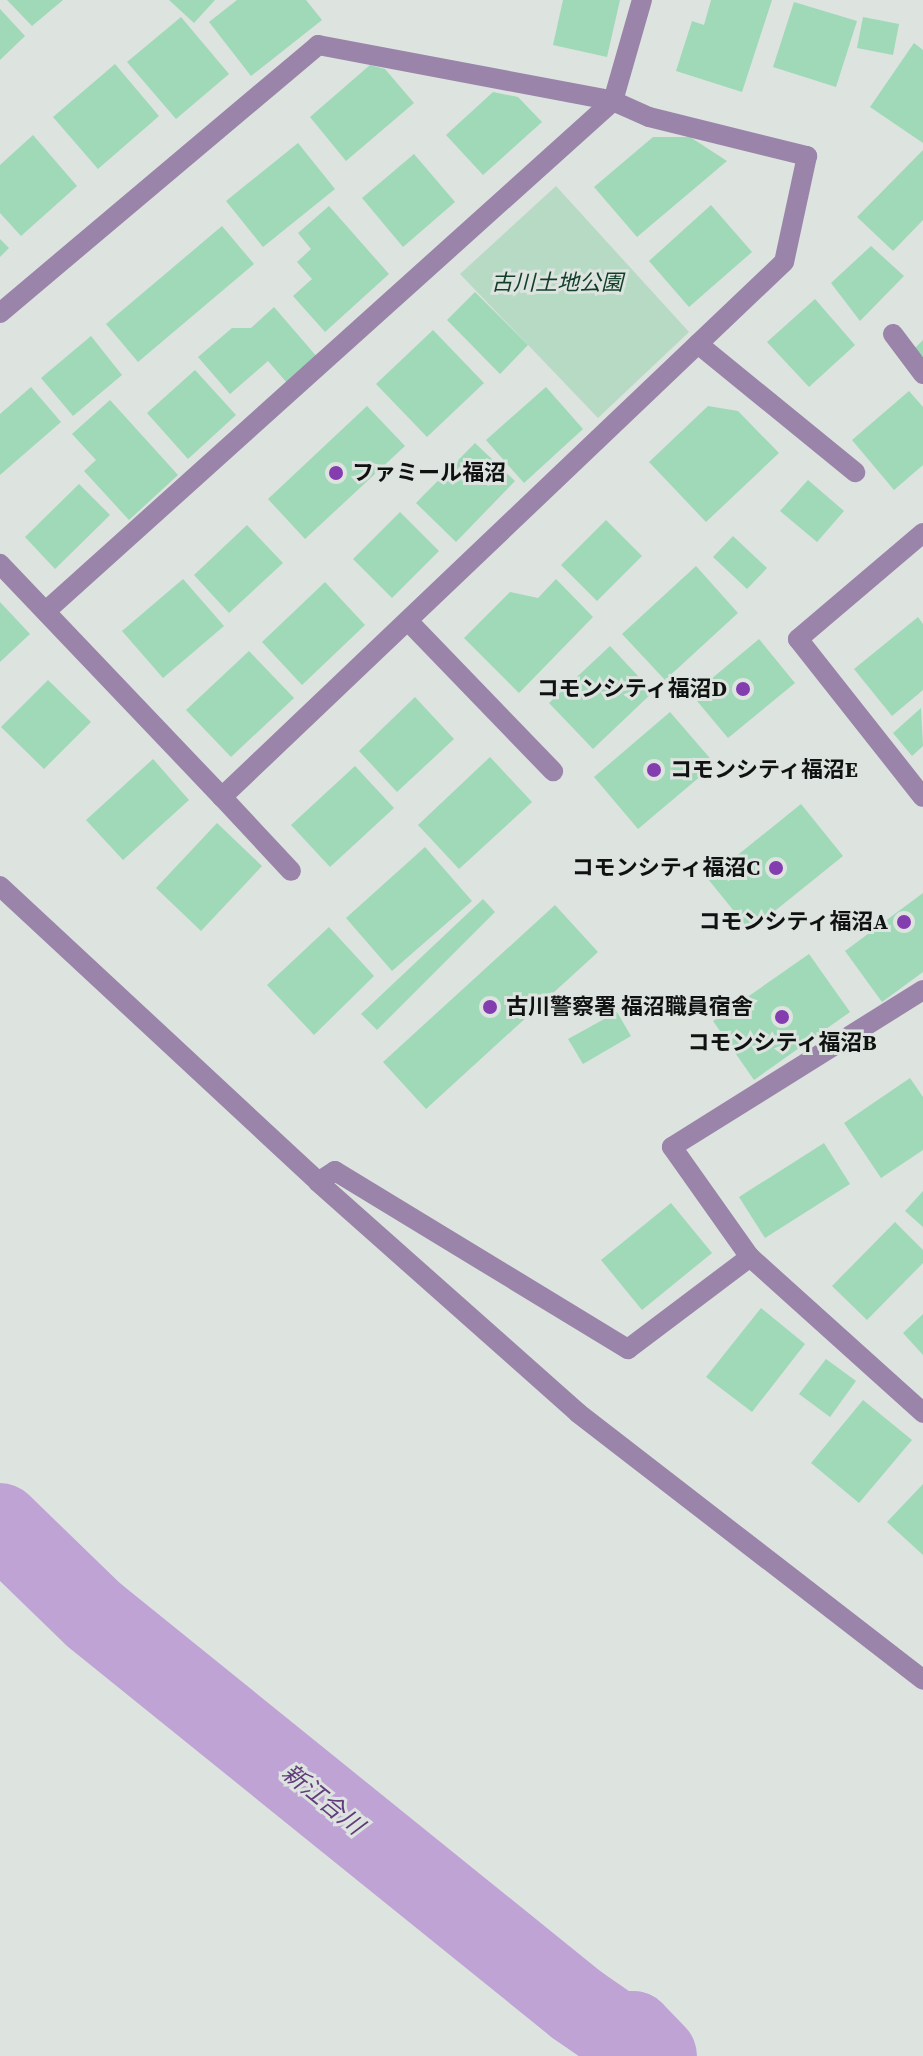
<!DOCTYPE html>
<html>
<head>
<meta charset="utf-8">
<style>
  body { margin:0 }
  #map { position:relative; width:923px; height:2056px; overflow:hidden; background:#dde3df; font-family:"Source Serif 4","Noto Sans JP",serif }
  div>[style] { position:absolute }
  .green>* { inset:0; background:#b7dac5 }
  .river>* { height:82px; margin:-41px; padding:0 41px; transform-origin:41px; border-radius:41px; background:#bfa3d5 }
  .building>* { inset:0; background:#9fd9b7 }
  .street>* { height:20px; margin:-10px; padding:0 10px; transform-origin:10px; border-radius:10px; background:#9a84aa }
  .dots>* { width:22px; height:22px; translate:-50% -50%; box-sizing:border-box; border:4px solid #dde3df; border-radius:50% }
  span { translate:-50% -50%; white-space:nowrap; text-align:center; line-height:1.15; -webkit-text-stroke:6px #dde3df; paint-order:stroke }
  .park-label { font-size:22px; color:#103e28; font-style:italic }
  .poi-label { font-size:22px; color:#101211; font-weight:700 }
  .left { translate:0 -50%; text-align:left }
  .right { translate:-100% -50%; text-align:right }
  .water-label { font-size:24px; color:#623d7b; font-style:italic }
</style>
</head>
<body>
<div id="map">
  <div class="green">
    <div style="clip-path:polygon(556px 186px,689px 332px,598px 418px,460px 274px)"></div>
  </div>
  <div class="river">
    <div style="left:0;top:1524px;width:131px;rotate:44.1deg"></div>
    <div style="left:94px;top:1615px;width:621px;rotate:38.92deg"></div>
    <div style="left:577px;top:2005px;width:47px;rotate:34.7deg"></div>
    <div style="left:616px;top:2032px;width:17px"></div>
    <div style="left:633px;top:2032px;width:33px;rotate:46deg"></div>
  </div>
  <div class="building">
    <div style="clip-path:polygon(7px 0,63px 0,32px 26px)"></div>
    <div style="clip-path:polygon(169px 0,215px 0,194px 23px)"></div>
    <div style="clip-path:polygon(237px 0,306px 0,322px 20px,251px 76px,209px 22px)"></div>
    <div style="clip-path:polygon(563px 0,620px 0,607px 57px,553px 45px)"></div>
    <div style="clip-path:polygon(711px 0,772px 0,742px 92px,676px 71px,692px 21px,704px 25px)"></div>
    <div style="clip-path:polygon(794px 2px,857px 21px,836px 87px,773px 67px)"></div>
    <div style="clip-path:polygon(0 9px,25px 36px,0 60px)"></div>
    <div style="clip-path:polygon(181px 17px,229px 74px,176px 119px,127px 62px)"></div>
    <div style="clip-path:polygon(863px 17px,899px 24px,893px 55px,857px 48px)"></div>
    <div style="clip-path:polygon(914px 43px,923px 50px,923px 143px,870px 107px)"></div>
    <div style="clip-path:polygon(115px 64px,159px 116px,98px 169px,53px 117px)"></div>
    <div style="clip-path:polygon(370px 65px,385px 69px,414px 103px,346px 161px,310px 117px)"></div>
    <div style="clip-path:polygon(493px 92px,518px 97px,542px 122px,483px 175px,446px 135px)"></div>
    <div style="clip-path:polygon(33px 135px,77px 186px,21px 236px,0 213px,0 165px)"></div>
    <div style="clip-path:polygon(653px 137px,690px 137px,727px 161px,637px 237px,594px 187px)"></div>
    <div style="clip-path:polygon(298px 143px,335px 189px,263px 247px,226px 201px)"></div>
    <div style="clip-path:polygon(923px 150px,923px 220px,893px 251px,857px 217px)"></div>
    <div style="clip-path:polygon(414px 154px,455px 202px,403px 247px,362px 198px)"></div>
    <div style="clip-path:polygon(711px 205px,752px 252px,689px 307px,649px 261px)"></div>
    <div style="clip-path:polygon(329px 206px,389px 274px,325px 332px,293px 296px,312px 279px,297px 262px,311px 249px,298px 233px)"></div>
    <div style="clip-path:polygon(222px 226px,254px 264px,138px 362px,106px 324px)"></div>
    <div style="clip-path:polygon(0 239px,9px 248px,0 257px)"></div>
    <div style="clip-path:polygon(871px 246px,904px 276px,860px 321px,831px 283px)"></div>
    <div style="clip-path:polygon(475px 292px,528px 345px,500px 374px,447px 320px)"></div>
    <div style="clip-path:polygon(815px 299px,855px 345px,809px 387px,767px 342px)"></div>
    <div style="clip-path:polygon(274px 307px,318px 358px,288px 384px,268px 361px,230px 394px,198px 357px,232px 328px,251px 328px)"></div>
    <div style="clip-path:polygon(433px 330px,484px 383px,427px 437px,376px 384px)"></div>
    <div style="clip-path:polygon(91px 336px,122px 375px,73px 416px,41px 378px)"></div>
    <div style="clip-path:polygon(923px 340px,923px 357px,914px 349px)"></div>
    <div style="clip-path:polygon(195px 370px,236px 415px,188px 459px,147px 413px)"></div>
    <div style="clip-path:polygon(31px 387px,61px 422px,0 475px,0 414px)"></div>
    <div style="clip-path:polygon(546px 387px,583px 429px,524px 483px,486px 440px)"></div>
    <div style="clip-path:polygon(909px 391px,923px 407px,923px 465px,894px 490px,852px 440px)"></div>
    <div style="clip-path:polygon(110px 400px,178px 475px,129px 520px,84px 471px,96px 460px,72px 434px)"></div>
    <div style="clip-path:polygon(367px 406px,405px 446px,305px 539px,268px 499px)"></div>
    <div style="clip-path:polygon(708px 406px,738px 411px,779px 453px,706px 522px,649px 462px)"></div>
    <div style="clip-path:polygon(475px 443px,515px 481px,456px 542px,416px 503px)"></div>
    <div style="clip-path:polygon(808px 480px,844px 511px,817px 542px,780px 511px)"></div>
    <div style="clip-path:polygon(79px 484px,110px 515px,55px 569px,25px 537px)"></div>
    <div style="clip-path:polygon(400px 512px,439px 551px,392px 598px,353px 559px)"></div>
    <div style="clip-path:polygon(606px 520px,642px 556px,597px 601px,561px 565px)"></div>
    <div style="clip-path:polygon(247px 525px,283px 563px,229px 613px,194px 575px)"></div>
    <div style="clip-path:polygon(733px 536px,767px 568px,747px 589px,713px 557px)"></div>
    <div style="clip-path:polygon(696px 566px,738px 613px,665px 680px,622px 634px)"></div>
    <div style="clip-path:polygon(183px 579px,224px 626px,163px 678px,122px 631px)"></div>
    <div style="clip-path:polygon(556px 579px,593px 617px,519px 693px,464px 638px,510px 592px,538px 598px)"></div>
    <div style="clip-path:polygon(325px 582px,365px 625px,302px 685px,262px 642px)"></div>
    <div style="clip-path:polygon(0 602px,30px 634px,0 662px)"></div>
    <div style="clip-path:polygon(918px 617px,923px 624px,923px 690px,892px 716px,854px 669px)"></div>
    <div style="clip-path:polygon(759px 639px,795px 683px,728px 738px,692px 695px)"></div>
    <div style="clip-path:polygon(610px 646px,653px 692px,593px 749px,549px 703px)"></div>
    <div style="clip-path:polygon(249px 651px,294px 698px,231px 757px,186px 710px)"></div>
    <div style="clip-path:polygon(48px 680px,91px 722px,44px 769px,1px 727px)"></div>
    <div style="clip-path:polygon(415px 697px,454px 739px,397px 792px,359px 751px)"></div>
    <div style="clip-path:polygon(921px 708px,923px 746px,912px 756px,893px 733px)"></div>
    <div style="clip-path:polygon(670px 712px,715px 764px,638px 829px,594px 777px)"></div>
    <div style="clip-path:polygon(490px 757px,532px 802px,459px 869px,418px 825px)"></div>
    <div style="clip-path:polygon(153px 759px,189px 800px,123px 860px,86px 820px)"></div>
    <div style="clip-path:polygon(355px 766px,394px 808px,330px 867px,291px 825px)"></div>
    <div style="clip-path:polygon(801px 804px,843px 856px,750px 931px,708px 879px)"></div>
    <div style="clip-path:polygon(217px 823px,262px 866px,201px 931px,156px 888px)"></div>
    <div style="clip-path:polygon(425px 847px,472px 901px,392px 971px,346px 918px)"></div>
    <div style="clip-path:polygon(923px 893px,923px 972px,882px 1002px,845px 951px)"></div>
    <div style="clip-path:polygon(483px 899px,495px 912px,377px 1030px,361px 1014px)"></div>
    <div style="clip-path:polygon(555px 905px,598px 952px,426px 1109px,383px 1062px)"></div>
    <div style="clip-path:polygon(329px 927px,374px 976px,314px 1035px,267px 985px)"></div>
    <div style="clip-path:polygon(809px 954px,850px 1012px,754px 1080px,713px 1021px)"></div>
    <div style="clip-path:polygon(617px 1012px,631px 1036px,583px 1064px,568px 1039px)"></div>
    <div style="clip-path:polygon(910px 1078px,923px 1097px,923px 1150px,881px 1178px,844px 1123px)"></div>
    <div style="clip-path:polygon(824px 1143px,850px 1184px,765px 1238px,739px 1197px)"></div>
    <div style="clip-path:polygon(923px 1191px,923px 1227px,905px 1211px)"></div>
    <div style="clip-path:polygon(671px 1203px,712px 1253px,642px 1310px,601px 1260px)"></div>
    <div style="clip-path:polygon(895px 1222px,923px 1250px,923px 1263px,867px 1320px,832px 1286px)"></div>
    <div style="clip-path:polygon(761px 1308px,805px 1344px,752px 1412px,706px 1377px)"></div>
    <div style="clip-path:polygon(923px 1314px,923px 1355px,903px 1333px)"></div>
    <div style="clip-path:polygon(826px 1359px,856px 1381px,830px 1417px,799px 1394px)"></div>
    <div style="clip-path:polygon(863px 1400px,912px 1440px,859px 1503px,811px 1463px)"></div>
    <div style="clip-path:polygon(923px 1484px,923px 1555px,887px 1522px)"></div>
  </div>
  <div class="street">
    <div style="left:0;top:313px;width:416px;rotate:-40.1deg"></div>
    <div style="left:318px;top:45px;width:300px;rotate:10.7deg"></div>
    <div style="left:613px;top:101px;width:39px;rotate:24deg"></div>
    <div style="left:649px;top:117px;width:163px;rotate:13.9deg"></div>
    <div style="left:807px;top:156px;width:108px;rotate:102.2deg"></div>
    <div style="left:784px;top:262px;width:776px;rotate:136.41deg"></div>
    <div style="left:222px;top:797px;width:322px;rotate:-133.6deg"></div>
    <div style="left:893px;top:334px;width:50px;rotate:53.1deg"></div>
    <div style="left:698px;top:344px;width:203px;rotate:39.2deg"></div>
    <div style="left:923px;top:533px;width:164px;rotate:139.7deg"></div>
    <div style="left:798px;top:639px;width:201px;rotate:51.7deg"></div>
    <div style="left:46px;top:611px;width:763px;rotate:-41.97deg"></div>
    <div style="left:613px;top:101px;width:105px;rotate:-74deg"></div>
    <div style="left:408px;top:621px;width:209px;rotate:46deg"></div>
    <div style="left:222px;top:797px;width:101px;rotate:47deg"></div>
    <div style="left:0;top:886px;width:434px;rotate:42.9deg"></div>
    <div style="left:318px;top:1182px;width:348px;rotate:41.6deg"></div>
    <div style="left:578px;top:1413px;width:436px;rotate:37.7deg"></div>
    <div style="left:923px;top:990px;width:296px;rotate:148deg"></div>
    <div style="left:672px;top:1147px;width:135px;rotate:54.7deg"></div>
    <div style="left:750px;top:1257px;width:233px;rotate:42deg"></div>
    <div style="left:318px;top:1182px;width:20px;rotate:-33deg"></div>
    <div style="left:335px;top:1171px;width:343px;rotate:31.3deg"></div>
    <div style="left:628px;top:1349px;width:153px;rotate:-37deg"></div>
  </div>
  <div class="dots">
    <div style="left:336px;top:473px;background:#843daf"></div>
    <div style="left:743px;top:689px;background:#843daf"></div>
    <div style="left:654px;top:770px;background:#843daf"></div>
    <div style="left:776px;top:868px;background:#843daf"></div>
    <div style="left:904px;top:922px;background:#843daf"></div>
    <div style="left:490px;top:1007px;background:#843daf"></div>
    <div style="left:782px;top:1017px;background:#843daf"></div>
  </div>
  <div class="park-label">
    <span style="left:557px;top:283px">古川土地公園</span>
  </div>
  <div class="poi-label">
    <span class="left" style="left:352px;top:473px">ファミール福沼</span>
    <span class="right" style="left:727px;top:689px">コモンシティ福沼D</span>
    <span class="left" style="left:670px;top:770px">コモンシティ福沼E</span>
    <span class="right" style="left:760px;top:868px">コモンシティ福沼C</span>
    <span class="right" style="left:888px;top:922px">コモンシティ福沼A</span>
    <span class="left" style="left:506px;top:1007px">古川警察署 福沼職員宿舎</span>
    <span style="left:782px;top:1043px">コモンシティ福沼B</span>
  </div>
  <div class="water-label">
    <span style="left:323px;top:1799px;rotate:39deg">新江合川</span>
  </div>
</div>
</body>
</html>
